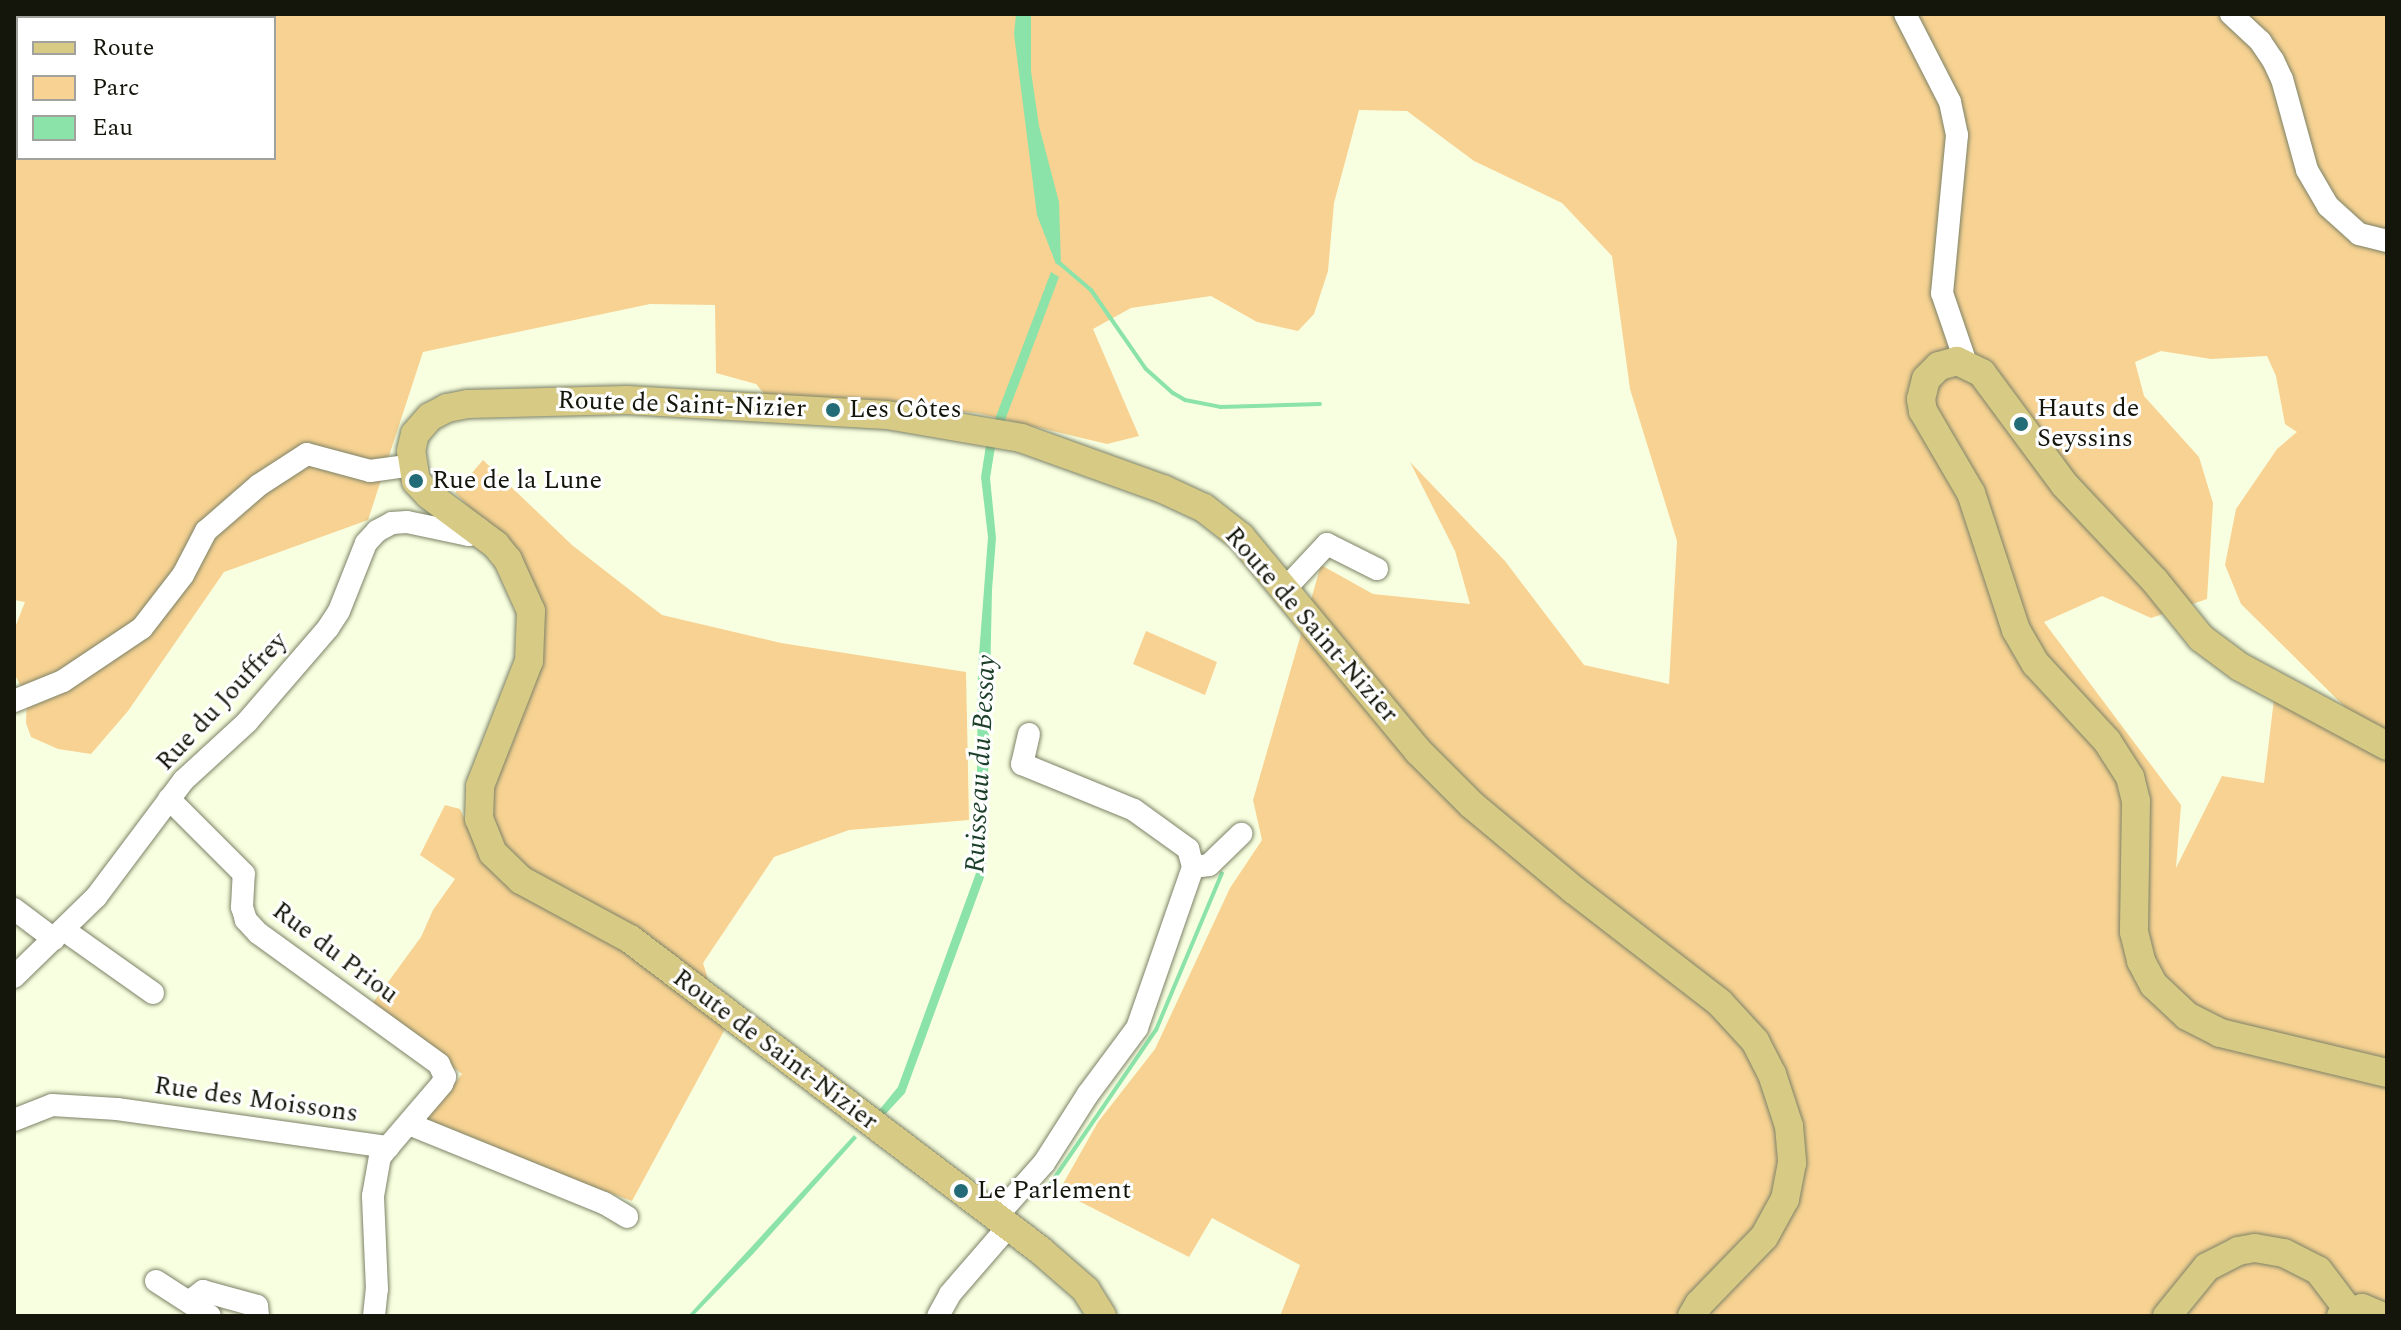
<!DOCTYPE html>
<html>
<head>
<meta charset="utf-8">
<style>
  body { margin:0 }
  #map { position:relative; width:2401px; height:1330px; overflow:hidden; background:#f8ffe0; font-family:Spectral,serif }
  div>[style] { position:absolute }
  .green>* { inset:0; background:#f7d292 }
  .water>* { inset:0; background:#8ce3a9 }
  .stream>* { height:4px; margin:-2px; padding:0 2px; transform-origin:2px; border-radius:2px; background:#8ce3a9 }
  .roads { filter:drop-shadow(0 0 2px #7d8267) drop-shadow(0 0 2px #7d8267) }
  .minor>* { height:22px; margin:-11px; padding:0 11px; transform-origin:11px; border-radius:11px; background:#fff }
  .major>* { height:28px; margin:-14px; padding:0 14px; transform-origin:14px; border-radius:14px; background:#d6ca85 }
  .dots>* { width:22px; height:22px; translate:-50% -50%; box-sizing:border-box; border:4px solid #fff; border-radius:50% }
  span { translate:-50% -50%; white-space:nowrap; text-align:center; line-height:1.15; -webkit-text-stroke:6px #fff; paint-order:stroke }
  .street-label { font-size:26px; color:#14160b }
  .poi-label { font-size:26px; color:#14160b }
  .left { translate:0 -50%; text-align:left }
  .water-label { font-size:28px; color:#1b3f28; font-style:italic }
  .frame { position:absolute; inset:0; border:16px solid #14160b; pointer-events:none }
  .legend { position:absolute; left:16px; top:16px; width:260px; height:144px; box-sizing:border-box; background:#fff; border:2px solid #a1a29d; margin:0; padding:10px 14px; list-style:none; font-size:24px; color:#14160b }
  .legend li { display:flex; align-items:center; gap:16px; height:40px }
  .legend b { width:40px; border:2px solid #a1a29d }
</style>
</head>
<body>
<div id="map">
  <div class="green">
    <div style="clip-path:polygon(evenodd,14px 14px,2387px 14px,2387px 1316px,1280px 1316px,1300px 1265px,1212px 1218px,1189px 1257px,1059px 1191px,1098px 1122px,1155px 1049px,1230px 888px,1262px 840px,1253px 800px,1321px 565px,1373px 594px,1470px 604px,1455px 551px,1410px 462px,1505px 561px,1584px 665px,1669px 684px,1677px 541px,1630px 389px,1612px 256px,1562px 203px,1474px 161px,1407px 111px,1359px 110px,1334px 203px,1328px 271px,1314px 314px,1298px 331px,1257px 322px,1211px 296px,1131px 308px,1093px 329px,1139px 436px,1107px 444px,977px 413px,765px 395px,756px 384px,716px 373px,715px 305px,650px 304px,423px 352px,368px 520px,224px 572px,128px 711px,91px 754px,58px 749px,31px 737px,26px 723px,27px 699px,14px 673px,14px 630px,25px 602px,14px 600px,14px 14px,18px 18px,274px 18px,274px 158px,18px 158px,18px 18px,14px 14px,2161px 351px,2211px 359px,2267px 356px,2276px 376px,2285px 424px,2297px 432px,2277px 449px,2236px 509px,2225px 565px,2241px 604px,2359px 721px,2274px 699px,2264px 783px,2222px 776px,2176px 868px,2181px 805px,2044px 622px,2102px 596px,2151px 618px,2207px 599px,2213px 503px,2199px 457px,2144px 396px,2135px 362px,2161px 351px)"></div>
    <div style="clip-path:polygon(483px 460px,572px 545px,662px 615px,781px 643px,966px 672px,969px 820px,849px 830px,774px 857px,703px 963px,724px 1031px,632px 1201px,481px 1146px,427px 1119px,462px 1074px,372px 1004px,421px 937px,433px 910px,455px 879px,420px 855px,445px 805px,460px 809px,466px 822px,512px 745px,540px 654px,519px 557px,455px 493px)"></div>
    <div style="clip-path:polygon(1146px 631px,1217px 662px,1205px 695px,1133px 664px)"></div>
  </div>
  <div class="water">
    <div style="clip-path:polygon(1016px 14px,1031px 14px,1031px 71px,1039px 126px,1059px 202px,1061px 266px,1056px 264px,1037px 215px,1014px 34px)"></div>
    <div style="clip-path:polygon(1051px 272px,1059px 277px,1004px 423px,1000px 422px,995px 419px)"></div>
    <div style="clip-path:polygon(987px 439px,996px 441px,990px 478px,996px 538px,992px 590px,986px 872px,905px 1093px,881px 1119px,876px 1114px,898px 1087px,976px 873px,978px 668px,988px 537px,981px 477px)"></div>
    <div style="clip-path:polygon(854px 1135px,857px 1138px,753px 1254px,693px 1316px,688px 1316px)"></div>
  </div>
  <div class="stream">
    <div style="left:1057px;top:261px;width:45px;rotate:40.5deg"></div>
    <div style="left:1091px;top:290px;width:96px;rotate:55.2deg"></div>
    <div style="left:1146px;top:369px;width:36px;rotate:42deg"></div>
    <div style="left:1173px;top:393px;width:14px;rotate:30deg"></div>
    <div style="left:1185px;top:400px;width:36px;rotate:11deg"></div>
    <div style="left:1220px;top:407px;width:100px;rotate:-1.7deg"></div>
    <div style="left:1049px;top:1186px;width:189px;rotate:-55.6deg"></div>
    <div style="left:1156px;top:1030px;width:170px;rotate:-67.2deg"></div>
  </div>
  <div class="roads">
    <div class="minor">
      <div style="left:1905px;top:14px;width:99px;rotate:62.9deg"></div>
      <div style="left:1950px;top:102px;width:34px;rotate:78deg"></div>
      <div style="left:1957px;top:135px;width:159px;rotate:95.4deg"></div>
      <div style="left:1942px;top:293px;width:74px;rotate:71.1deg"></div>
      <div style="left:2231px;top:14px;width:40px;rotate:43deg"></div>
      <div style="left:2260px;top:41px;width:23px;rotate:56deg"></div>
      <div style="left:2273px;top:60px;width:21px;rotate:65deg"></div>
      <div style="left:2282px;top:79px;width:94px;rotate:74.6deg"></div>
      <div style="left:2307px;top:170px;width:42px;rotate:59.7deg"></div>
      <div style="left:2328px;top:206px;width:42px;rotate:42.1deg"></div>
      <div style="left:2359px;top:234px;width:29px;rotate:14deg"></div>
      <div style="left:1284px;top:590px;width:63px;rotate:-46.9deg"></div>
      <div style="left:1327px;top:544px;width:56px;rotate:26.6deg"></div>
      <div style="left:14px;top:701px;width:53px;rotate:-22.2deg"></div>
      <div style="left:63px;top:681px;width:95px;rotate:-33.9deg"></div>
      <div style="left:142px;top:628px;width:67px;rotate:-52.3deg"></div>
      <div style="left:183px;top:575px;width:50px;rotate:-62.4deg"></div>
      <div style="left:206px;top:531px;width:70px;rotate:-41deg"></div>
      <div style="left:259px;top:485px;width:57px;rotate:-32.9deg"></div>
      <div style="left:307px;top:454px;width:65px;rotate:15.1deg"></div>
      <div style="left:370px;top:471px;width:43px;rotate:-7.9deg"></div>
      <div style="left:1029px;top:734px;width:31px;rotate:103deg"></div>
      <div style="left:1022px;top:764px;width:121px;rotate:22.3deg"></div>
      <div style="left:1134px;top:810px;width:67px;rotate:35.8deg"></div>
      <div style="left:1188px;top:849px;width:19px;rotate:74deg"></div>
      <div style="left:14px;top:909px;width:50px;rotate:36.9deg"></div>
      <div style="left:64px;top:930px;width:109px;rotate:35.3deg"></div>
      <div style="left:14px;top:977px;width:115px;rotate:-44.3deg"></div>
      <div style="left:96px;top:897px;width:146px;rotate:-53.1deg"></div>
      <div style="left:184px;top:780px;width:86px;rotate:-42.6deg"></div>
      <div style="left:247px;top:722px;width:124px;rotate:-49.2deg"></div>
      <div style="left:328px;top:628px;width:20px;rotate:-57deg"></div>
      <div style="left:339px;top:611px;width:73px;rotate:-68.3deg"></div>
      <div style="left:366px;top:543px;width:16px;rotate:-47deg"></div>
      <div style="left:377px;top:531px;width:17px;rotate:-28deg"></div>
      <div style="left:392px;top:523px;width:15px;rotate:-4deg"></div>
      <div style="left:407px;top:522px;width:63px;rotate:11.8deg"></div>
      <div style="left:469px;top:535px;width:12px;rotate:-31deg"></div>
      <div style="left:14px;top:1120px;width:41px;rotate:-21.5deg"></div>
      <div style="left:52px;top:1105px;width:65px;rotate:3.5deg"></div>
      <div style="left:117px;top:1109px;width:274px;rotate:8deg"></div>
      <div style="left:388px;top:1147px;width:83px;rotate:-49.4deg"></div>
      <div style="left:442px;top:1084px;width:8px;rotate:-67deg"></div>
      <div style="left:445px;top:1077px;width:14px;rotate:-115deg"></div>
      <div style="left:439px;top:1064px;width:223px;rotate:-144.1deg"></div>
      <div style="left:258px;top:933px;width:18px;rotate:-133deg"></div>
      <div style="left:246px;top:920px;width:14px;rotate:-107deg"></div>
      <div style="left:242px;top:907px;width:33px;rotate:-87deg"></div>
      <div style="left:244px;top:874px;width:106px;rotate:-135deg"></div>
      <div style="left:409px;top:1124px;width:210px;rotate:22.1deg"></div>
      <div style="left:604px;top:1203px;width:27px;rotate:31deg"></div>
      <div style="left:996px;top:1217px;width:72px;rotate:-48.4deg"></div>
      <div style="left:1044px;top:1163px;width:82px;rotate:-57.5deg"></div>
      <div style="left:1088px;top:1094px;width:82px;rotate:-53.4deg"></div>
      <div style="left:1137px;top:1028px;width:170px;rotate:-70.8deg"></div>
      <div style="left:1193px;top:867px;width:16px;rotate:-7deg"></div>
      <div style="left:1209px;top:865px;width:45px;rotate:-44.1deg"></div>
      <div style="left:156px;top:1281px;width:64px;rotate:32.9deg"></div>
      <div style="left:189px;top:1302px;width:18px;rotate:-38deg"></div>
      <div style="left:203px;top:1291px;width:56px;rotate:15.5deg"></div>
      <div style="left:257px;top:1306px;width:10px;rotate:84deg"></div>
      <div style="left:374px;top:1316px;width:27px;rotate:-84deg"></div>
      <div style="left:377px;top:1289px;width:93px;rotate:-92.5deg"></div>
      <div style="left:373px;top:1196px;width:40px;rotate:-80deg"></div>
      <div style="left:380px;top:1157px;width:13px;rotate:-51deg"></div>
      <div style="left:938px;top:1316px;width:25px;rotate:-61deg"></div>
      <div style="left:950px;top:1294px;width:90px;rotate:-49.1deg"></div>
    </div>
    <div class="major">
      <div style="left:2387px;top:746px;width:167px;rotate:-151.7deg"></div>
      <div style="left:2240px;top:667px;width:49px;rotate:-143.4deg"></div>
      <div style="left:2201px;top:638px;width:73px;rotate:-128.9deg"></div>
      <div style="left:2155px;top:581px;width:133px;rotate:-133.2deg"></div>
      <div style="left:2064px;top:484px;width:138px;rotate:-126.5deg"></div>
      <div style="left:1982px;top:373px;width:28px;rotate:-154deg"></div>
      <div style="left:1957px;top:361px;width:19px;rotate:164deg"></div>
      <div style="left:1939px;top:366px;width:18px;rotate:135deg"></div>
      <div style="left:1926px;top:379px;width:21px;rotate:104deg"></div>
      <div style="left:1921px;top:399px;width:12px;rotate:81deg"></div>
      <div style="left:1923px;top:411px;width:95px;rotate:59.7deg"></div>
      <div style="left:1971px;top:493px;width:144px;rotate:71.8deg"></div>
      <div style="left:2016px;top:630px;width:39px;rotate:60deg"></div>
      <div style="left:2036px;top:664px;width:105px;rotate:47.3deg"></div>
      <div style="left:2107px;top:741px;width:43px;rotate:57.4deg"></div>
      <div style="left:2130px;top:777px;width:25px;rotate:76deg"></div>
      <div style="left:2136px;top:801px;width:131px;rotate:90.9deg"></div>
      <div style="left:2134px;top:932px;width:30px;rotate:76deg"></div>
      <div style="left:2141px;top:961px;width:27px;rotate:62deg"></div>
      <div style="left:2154px;top:985px;width:45px;rotate:43.2deg"></div>
      <div style="left:2187px;top:1016px;width:37px;rotate:27deg"></div>
      <div style="left:2220px;top:1033px;width:172px;rotate:13.5deg"></div>
      <div style="left:1102px;top:1316px;width:31px;rotate:-122deg"></div>
      <div style="left:1086px;top:1290px;width:61px;rotate:-139deg"></div>
      <div style="left:1040px;top:1250px;width:515px;rotate:-142.82deg"></div>
      <div style="left:630px;top:939px;width:124px;rotate:-151.6deg"></div>
      <div style="left:521px;top:880px;width:39px;rotate:-136deg"></div>
      <div style="left:493px;top:853px;width:37px;rotate:-112deg"></div>
      <div style="left:479px;top:819px;width:33px;rotate:-88deg"></div>
      <div style="left:480px;top:786px;width:134px;rotate:-68.6deg"></div>
      <div style="left:529px;top:661px;width:50px;rotate:-87.7deg"></div>
      <div style="left:531px;top:611px;width:56px;rotate:-114.3deg"></div>
      <div style="left:508px;top:560px;width:19px;rotate:-129deg"></div>
      <div style="left:496px;top:545px;width:84px;rotate:-143.3deg"></div>
      <div style="left:429px;top:495px;width:19px;rotate:-133deg"></div>
      <div style="left:416px;top:481px;width:30px;rotate:-99deg"></div>
      <div style="left:411px;top:451px;width:17px;rotate:-77deg"></div>
      <div style="left:415px;top:434px;width:23px;rotate:-49deg"></div>
      <div style="left:430px;top:417px;width:19px;rotate:-28deg"></div>
      <div style="left:447px;top:408px;width:21px;rotate:-11deg"></div>
      <div style="left:468px;top:404px;width:159px;rotate:-1.4deg"></div>
      <div style="left:627px;top:400px;width:260px;rotate:3.3deg"></div>
      <div style="left:887px;top:415px;width:136px;rotate:9.7deg"></div>
      <div style="left:1021px;top:438px;width:151px;rotate:19.8deg"></div>
      <div style="left:1163px;top:489px;width:45px;rotate:24.9deg"></div>
      <div style="left:1204px;top:508px;width:47px;rotate:38.1deg"></div>
      <div style="left:1241px;top:537px;width:278px;rotate:50.4deg"></div>
      <div style="left:1418px;top:751px;width:76px;rotate:45deg"></div>
      <div style="left:1472px;top:805px;width:133px;rotate:39.8deg"></div>
      <div style="left:1574px;top:890px;width:185px;rotate:37.7deg"></div>
      <div style="left:1720px;top:1003px;width:52px;rotate:47.4deg"></div>
      <div style="left:1755px;top:1041px;width:37px;rotate:63deg"></div>
      <div style="left:1772px;top:1074px;width:55px;rotate:71.9deg"></div>
      <div style="left:1789px;top:1126px;width:37px;rotate:85deg"></div>
      <div style="left:1792px;top:1163px;width:37px;rotate:101deg"></div>
      <div style="left:1785px;top:1199px;width:43px;rotate:118.9deg"></div>
      <div style="left:1764px;top:1237px;width:93px;rotate:134.1deg"></div>
      <div style="left:1699px;top:1304px;width:14px;rotate:120deg"></div>
      <div style="left:2167px;top:1316px;width:63px;rotate:-50.8deg"></div>
      <div style="left:2207px;top:1267px;width:35px;rotate:-27deg"></div>
      <div style="left:2238px;top:1251px;width:17px;rotate:-10deg"></div>
      <div style="left:2255px;top:1248px;width:29px;rotate:10deg"></div>
      <div style="left:2284px;top:1253px;width:38px;rotate:27deg"></div>
      <div style="left:2318px;top:1270px;width:51px;rotate:52.9deg"></div>
      <div style="left:2341px;top:1316px;width:22px;rotate:-21deg"></div>
      <div style="left:2362px;top:1308px;width:21px;rotate:23deg"></div>
    </div>
  </div>
  <div class="dots">
    <div style="left:833px;top:410px;background:#236c77"></div>
    <div style="left:2021px;top:424px;background:#236c77"></div>
    <div style="left:416px;top:481px;background:#236c77"></div>
    <div style="left:961px;top:1191px;background:#236c77"></div>
  </div>
  <div class="street-label">
    <span style="left:682px;top:405px;rotate:2deg">Route de Saint-Nizier</span>
    <span style="left:1311px;top:625px;rotate:49deg">Route de Saint-Nizier</span>
    <span style="left:222px;top:702px;rotate:-47deg">Rue du Jouffrey</span>
    <span style="left:335px;top:953px;rotate:37deg">Rue du Priou</span>
    <span style="left:775px;top:1050px;rotate:37deg">Route de Saint-Nizier</span>
    <span style="left:256px;top:1100px;rotate:8deg">Rue des Moissons</span>
  </div>
  <div class="poi-label">
    <span class="left" style="left:2037px;top:424px">Hauts de<br>Seyssins</span>
    <span class="left" style="left:849px;top:410px">Les Côtes</span>
    <span class="left" style="left:432px;top:481px">Rue de la Lune</span>
    <span class="left" style="left:977px;top:1191px">Le Parlement</span>
  </div>
  <div class="water-label">
    <span style="left:981px;top:764px;rotate:-87deg">Ruisseau du Bessay</span>
  </div>
  <div class="frame"></div>
  <ul class="legend">
  <li><b style="height:10px;background:#d6ca85"></b>Route</li>
  <li><b style="height:22px;background:#f7d292"></b>Parc</li>
  <li><b style="height:22px;background:#8ce3a9"></b>Eau</li>
  </ul>
</div>
</body>
</html>
